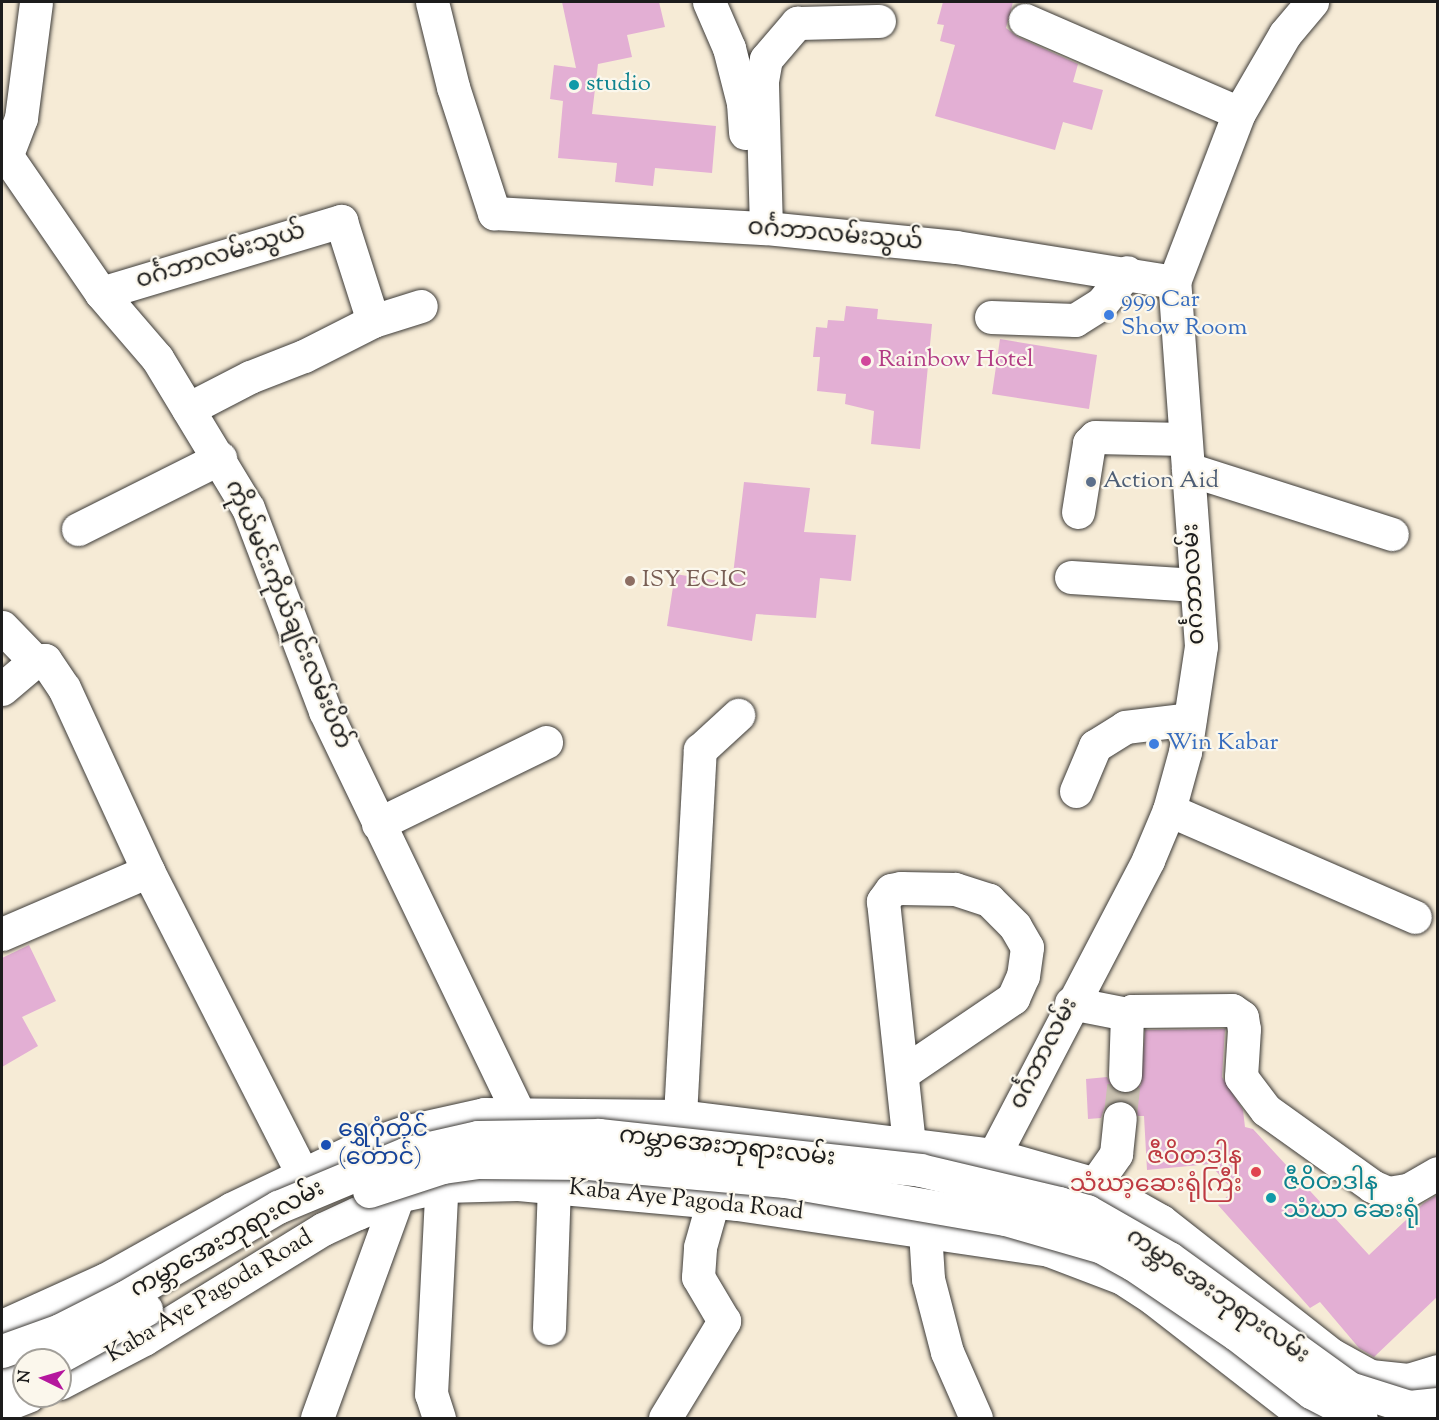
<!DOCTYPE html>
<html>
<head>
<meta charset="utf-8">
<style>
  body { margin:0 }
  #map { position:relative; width:1439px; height:1420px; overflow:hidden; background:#f6ebd6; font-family:"Sorts Mill Goudy","Noto Sans Myanmar",serif }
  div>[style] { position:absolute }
  .building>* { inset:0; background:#e3afd4 }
  .minor-tunnel>* { height:33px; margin-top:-16.5px; transform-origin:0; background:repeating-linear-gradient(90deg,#cac2b1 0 33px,transparent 0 49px) }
  .roads { filter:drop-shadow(0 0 2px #3d3b38) drop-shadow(0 0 2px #3d3b38) }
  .minor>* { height:33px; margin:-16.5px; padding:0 16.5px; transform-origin:16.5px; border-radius:16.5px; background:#fff }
  .major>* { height:33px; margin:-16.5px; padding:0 16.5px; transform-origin:16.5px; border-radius:16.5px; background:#fff }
  .bridges { filter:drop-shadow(0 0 2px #3d3b38) drop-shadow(0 0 2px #3d3b38) }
  .major-bridge>* { height:33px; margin:-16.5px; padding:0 16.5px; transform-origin:16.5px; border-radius:16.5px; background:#fff }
  .dots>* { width:16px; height:16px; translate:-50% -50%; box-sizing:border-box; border:3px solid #fbf7ec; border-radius:50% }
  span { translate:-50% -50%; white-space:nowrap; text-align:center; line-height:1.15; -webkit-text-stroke:4.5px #fbf7ec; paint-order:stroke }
  .culture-label { font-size:24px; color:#0d838f }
  .left { translate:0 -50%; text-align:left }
  .street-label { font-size:24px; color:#1c1c1c }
  .shop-label { font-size:24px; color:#366cbe }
  .hotel-label { font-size:24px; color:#b23c85 }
  .service-label { font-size:24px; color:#4e5e75 }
  .education-label { font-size:24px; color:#785e54 }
  .transit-label { font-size:24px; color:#164399 }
  .health-label { font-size:24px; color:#be3a42 }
  .right { translate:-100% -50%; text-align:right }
  .frame { position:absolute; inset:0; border:3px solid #1c1c1c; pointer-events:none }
  .north { position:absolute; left:12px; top:1348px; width:60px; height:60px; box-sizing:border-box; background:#fbf7ec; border:2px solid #a29f99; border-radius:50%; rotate:275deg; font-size:16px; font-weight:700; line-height:24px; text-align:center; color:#1c1c1c }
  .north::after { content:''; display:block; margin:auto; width:21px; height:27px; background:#b5179e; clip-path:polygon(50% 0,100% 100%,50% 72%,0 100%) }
</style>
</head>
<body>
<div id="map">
  <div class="building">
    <div style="clip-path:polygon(562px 2px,659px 2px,665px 27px,627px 35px,632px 57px,598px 64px,592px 114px,716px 126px,712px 173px,655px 168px,653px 186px,615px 182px,617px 163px,558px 158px,563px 101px,550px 99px,554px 65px,576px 68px)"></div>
    <div style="clip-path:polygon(943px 2px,1013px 2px,1006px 28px,1018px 37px,1078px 64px,1073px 82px,1103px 90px,1092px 130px,1063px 122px,1055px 150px,935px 116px,955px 45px,940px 41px,944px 25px,937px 24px)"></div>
    <div style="clip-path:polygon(846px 306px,878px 309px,877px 319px,932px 324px,920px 449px,871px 444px,874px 411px,845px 404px,846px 394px,817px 391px,820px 357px,813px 357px,816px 327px,827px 328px,828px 320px,844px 321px)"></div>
    <div style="clip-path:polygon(1000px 339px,1097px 355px,1089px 409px,992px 394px)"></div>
    <div style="clip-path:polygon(744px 482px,810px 488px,804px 532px,856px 535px,851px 581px,820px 578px,816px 618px,756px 614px,752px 641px,667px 626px,675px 574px,732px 583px)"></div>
    <div style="clip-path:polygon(29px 945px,56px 1001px,22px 1017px,38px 1046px,2px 1067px,2px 958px)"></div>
    <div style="clip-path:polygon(1225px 1029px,1222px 1077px,1243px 1110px,1245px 1127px,1253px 1129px,1369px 1255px,1424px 1203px,1437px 1195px,1437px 1297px,1374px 1357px,1359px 1348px,1320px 1302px,1310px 1308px,1218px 1205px,1233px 1191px,1210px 1164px,1147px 1170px,1144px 1116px,1138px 1116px,1132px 1103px,1123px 1100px,1105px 1106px,1101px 1118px,1088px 1119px,1086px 1079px,1107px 1077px,1115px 1091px,1124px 1094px,1141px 1085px,1145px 1030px)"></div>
  </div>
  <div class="minor-tunnel">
    <div style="left:1120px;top:1118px;width:43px;rotate:-83.4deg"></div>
  </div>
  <div class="roads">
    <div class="minor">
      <div style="left:432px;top:2px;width:88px;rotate:76.1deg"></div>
      <div style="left:453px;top:87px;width:133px;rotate:72deg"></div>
      <div style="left:494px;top:213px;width:272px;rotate:3.2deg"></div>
      <div style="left:766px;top:228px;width:191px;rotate:5.7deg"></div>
      <div style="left:956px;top:247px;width:221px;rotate:9.1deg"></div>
      <div style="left:709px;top:2px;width:50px;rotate:66.5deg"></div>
      <div style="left:729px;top:48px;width:57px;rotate:75.7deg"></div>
      <div style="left:743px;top:103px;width:30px;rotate:86deg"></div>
      <div style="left:1025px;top:20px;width:233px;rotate:23.5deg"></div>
      <div style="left:2px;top:149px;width:175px;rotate:55.5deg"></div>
      <div style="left:101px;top:293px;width:86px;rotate:49.3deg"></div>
      <div style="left:157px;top:358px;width:175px;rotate:58.8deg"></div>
      <div style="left:248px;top:508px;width:217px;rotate:69.2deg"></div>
      <div style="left:325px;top:711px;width:445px;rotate:64.3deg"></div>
      <div style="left:6px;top:157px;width:42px;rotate:-69deg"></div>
      <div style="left:21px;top:118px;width:116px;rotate:-82.6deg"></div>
      <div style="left:766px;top:228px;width:147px;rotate:-91.6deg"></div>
      <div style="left:762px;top:81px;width:22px;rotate:-80deg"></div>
      <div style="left:766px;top:59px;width:48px;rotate:-49.3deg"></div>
      <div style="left:797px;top:23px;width:82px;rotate:-1.4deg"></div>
      <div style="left:101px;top:293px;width:251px;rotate:-16.7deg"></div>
      <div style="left:341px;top:221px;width:105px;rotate:72.3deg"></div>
      <div style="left:991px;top:317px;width:84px;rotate:2deg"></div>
      <div style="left:1075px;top:320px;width:31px;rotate:-32deg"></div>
      <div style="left:1101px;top:304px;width:41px;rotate:-50.9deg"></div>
      <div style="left:188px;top:409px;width:70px;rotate:-27.3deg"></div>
      <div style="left:250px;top:377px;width:58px;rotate:-21.3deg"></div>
      <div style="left:304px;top:356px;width:77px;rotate:-26.9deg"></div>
      <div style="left:373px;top:321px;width:50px;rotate:-17.4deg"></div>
      <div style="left:1188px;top:469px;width:214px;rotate:17.7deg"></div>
      <div style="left:1078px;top:512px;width:70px;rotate:-80.9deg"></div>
      <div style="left:1089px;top:443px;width:8px;rotate:-45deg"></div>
      <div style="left:1095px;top:437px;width:89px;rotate:1.3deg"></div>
      <div style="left:78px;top:529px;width:159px;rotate:-26.6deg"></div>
      <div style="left:1071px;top:577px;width:125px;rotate:3.7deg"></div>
      <div style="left:2px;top:627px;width:47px;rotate:45.9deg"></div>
      <div style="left:2px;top:689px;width:43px;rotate:-40.3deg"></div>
      <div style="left:35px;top:661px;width:10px;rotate:-6deg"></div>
      <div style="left:45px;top:660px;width:34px;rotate:56deg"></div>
      <div style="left:64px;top:688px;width:201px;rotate:65.3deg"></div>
      <div style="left:148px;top:871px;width:341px;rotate:63deg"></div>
      <div style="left:1076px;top:791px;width:49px;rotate:-67.1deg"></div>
      <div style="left:1095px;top:746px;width:36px;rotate:-32deg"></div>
      <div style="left:1125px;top:727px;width:65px;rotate:-7deg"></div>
      <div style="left:1169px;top:810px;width:268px;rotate:23.5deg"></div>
      <div style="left:378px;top:824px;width:187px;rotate:-26deg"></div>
      <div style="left:2px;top:934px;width:159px;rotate:-23.3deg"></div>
      <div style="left:1071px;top:1003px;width:57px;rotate:11.1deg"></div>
      <div style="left:1127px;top:1014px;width:6px;rotate:-31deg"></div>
      <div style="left:1132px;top:1011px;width:100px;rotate:-0.6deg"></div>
      <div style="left:1232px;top:1010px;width:12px;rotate:35deg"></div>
      <div style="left:1242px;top:1017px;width:12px;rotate:81deg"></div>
      <div style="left:1244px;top:1029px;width:48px;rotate:93.6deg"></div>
      <div style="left:1241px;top:1077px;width:41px;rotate:52.9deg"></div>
      <div style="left:1266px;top:1110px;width:130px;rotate:35.6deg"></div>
      <div style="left:1372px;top:1186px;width:17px;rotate:24deg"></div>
      <div style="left:1388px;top:1193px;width:20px;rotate:-9deg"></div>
      <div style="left:1408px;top:1190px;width:34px;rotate:-30deg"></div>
      <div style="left:904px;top:1072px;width:132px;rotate:-34.2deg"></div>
      <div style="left:1013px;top:998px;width:24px;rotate:-66deg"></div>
      <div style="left:1023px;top:976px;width:29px;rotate:-82deg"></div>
      <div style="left:1027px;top:947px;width:24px;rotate:-120deg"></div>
      <div style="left:1015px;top:926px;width:37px;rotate:-135deg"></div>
      <div style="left:989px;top:900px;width:36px;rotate:-162deg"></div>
      <div style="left:955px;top:889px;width:54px;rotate:-178.9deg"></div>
      <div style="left:901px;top:888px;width:10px;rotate:169deg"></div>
      <div style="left:891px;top:890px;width:14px;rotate:126deg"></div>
      <div style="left:883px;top:901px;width:244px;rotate:83.9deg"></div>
      <div style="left:1125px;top:1075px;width:61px;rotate:-88.1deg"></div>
      <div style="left:680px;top:1116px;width:367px;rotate:-86.9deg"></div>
      <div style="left:700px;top:750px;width:52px;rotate:-42.6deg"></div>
      <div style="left:994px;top:1155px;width:333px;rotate:-62.4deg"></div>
      <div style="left:1148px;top:860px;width:54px;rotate:-67.2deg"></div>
      <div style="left:1169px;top:810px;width:60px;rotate:-74.6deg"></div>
      <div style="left:1185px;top:752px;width:107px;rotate:-81.4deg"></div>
      <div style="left:1201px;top:646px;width:365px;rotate:-94.2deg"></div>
      <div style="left:1174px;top:282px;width:181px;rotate:-69deg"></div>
      <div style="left:1239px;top:113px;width:91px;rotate:-59.8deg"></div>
      <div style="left:1285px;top:34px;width:42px;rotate:-49.8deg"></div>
      <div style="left:1095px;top:1184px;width:37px;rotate:-55deg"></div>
      <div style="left:1116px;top:1154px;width:36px;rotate:-84deg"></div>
      <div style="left:925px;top:1231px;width:48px;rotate:86.4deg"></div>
      <div style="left:928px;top:1279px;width:75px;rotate:75.4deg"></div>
      <div style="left:947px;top:1352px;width:72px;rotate:66.3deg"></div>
      <div style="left:549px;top:1328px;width:141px;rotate:-88deg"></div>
      <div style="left:317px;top:1418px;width:236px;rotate:-70deg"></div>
      <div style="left:439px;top:1418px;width:25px;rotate:-108deg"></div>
      <div style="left:431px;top:1394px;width:235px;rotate:-87.1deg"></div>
      <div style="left:665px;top:1418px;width:114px;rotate:-58.7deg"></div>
      <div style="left:724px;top:1321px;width:51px;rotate:-120.6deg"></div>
      <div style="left:698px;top:1277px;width:30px;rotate:-86deg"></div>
      <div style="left:700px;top:1247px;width:48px;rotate:-74.2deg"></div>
    </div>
    <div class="major">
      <div style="left:2px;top:1326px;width:114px;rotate:-24.3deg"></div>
      <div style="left:106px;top:1279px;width:143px;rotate:-29.2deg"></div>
      <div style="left:231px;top:1209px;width:144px;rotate:-25.5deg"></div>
      <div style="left:361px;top:1147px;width:50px;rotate:-18.8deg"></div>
      <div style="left:408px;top:1131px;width:78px;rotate:-12.6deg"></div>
      <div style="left:484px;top:1114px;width:196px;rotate:0.6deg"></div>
      <div style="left:680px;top:1116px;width:316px;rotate:7.1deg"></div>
      <div style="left:994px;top:1155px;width:105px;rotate:16deg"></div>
      <div style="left:1095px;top:1184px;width:76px;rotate:29.3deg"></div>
      <div style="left:1161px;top:1221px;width:217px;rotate:38.1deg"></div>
      <div style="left:1332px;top:1355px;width:43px;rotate:28.9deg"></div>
      <div style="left:1370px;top:1376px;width:38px;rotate:6deg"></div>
      <div style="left:1408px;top:1380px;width:31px;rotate:-17deg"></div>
      <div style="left:2px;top:1377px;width:23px;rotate:-18deg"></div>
      <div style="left:60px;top:1383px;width:95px;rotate:-27.6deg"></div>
      <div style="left:144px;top:1339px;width:210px;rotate:-31.6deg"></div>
      <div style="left:323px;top:1229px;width:38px;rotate:-25deg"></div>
      <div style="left:358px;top:1213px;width:43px;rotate:-23deg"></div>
      <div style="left:398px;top:1196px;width:47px;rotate:-12.3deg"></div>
      <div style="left:444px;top:1186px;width:74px;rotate:-1.5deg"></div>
      <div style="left:518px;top:1184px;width:221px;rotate:5.2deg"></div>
      <div style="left:738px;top:1204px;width:314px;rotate:8.4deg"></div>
      <div style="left:1049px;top:1250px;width:78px;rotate:21deg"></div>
      <div style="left:1122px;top:1278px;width:38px;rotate:33deg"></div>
      <div style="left:1154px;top:1299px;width:194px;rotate:37.9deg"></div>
      <div style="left:2px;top:1406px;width:28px;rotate:-21deg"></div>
    </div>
  </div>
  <div class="bridges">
    <div class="major-bridge">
      <div style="left:369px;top:1191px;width:78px;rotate:-18deg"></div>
      <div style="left:443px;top:1167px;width:34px;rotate:-8deg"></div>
      <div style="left:477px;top:1162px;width:111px;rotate:0.5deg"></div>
      <div style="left:588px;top:1163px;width:198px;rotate:5.2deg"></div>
      <div style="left:785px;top:1181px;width:223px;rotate:9.8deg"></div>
      <div style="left:1005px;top:1219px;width:101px;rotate:16.1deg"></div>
      <div style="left:1102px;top:1247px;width:35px;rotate:29deg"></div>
      <div style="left:1133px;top:1264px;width:125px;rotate:34.2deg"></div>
      <div style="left:1236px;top:1334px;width:95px;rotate:37.7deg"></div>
      <div style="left:1311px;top:1392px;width:56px;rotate:27.5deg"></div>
      <div style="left:2px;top:1351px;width:62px;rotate:-19.9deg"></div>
      <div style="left:60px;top:1330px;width:73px;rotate:-26.9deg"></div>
      <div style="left:125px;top:1297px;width:178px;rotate:-30.5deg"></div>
      <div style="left:278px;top:1207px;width:140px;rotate:-22.7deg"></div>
      <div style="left:407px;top:1153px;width:73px;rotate:-12.7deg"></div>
      <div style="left:478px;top:1137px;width:121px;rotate:-0.9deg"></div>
      <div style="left:599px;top:1135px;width:323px;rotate:6.2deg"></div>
      <div style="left:920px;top:1170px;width:143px;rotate:13.4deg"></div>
      <div style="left:1059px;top:1203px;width:29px;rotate:16deg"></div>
      <div style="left:1087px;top:1211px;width:95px;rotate:29.8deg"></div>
      <div style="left:1169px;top:1258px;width:222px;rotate:35.8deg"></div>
      <div style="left:1349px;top:1388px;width:63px;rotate:17.6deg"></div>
      <div style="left:1409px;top:1407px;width:29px;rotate:-6deg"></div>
      <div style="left:53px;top:1360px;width:106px;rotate:-28.7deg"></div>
    </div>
  </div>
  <div class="dots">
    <div style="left:574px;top:85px;background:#0f9aa8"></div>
    <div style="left:1109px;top:315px;background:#3f7fe0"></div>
    <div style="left:866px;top:361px;background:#d1479c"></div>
    <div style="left:1091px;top:482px;background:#5c6f8a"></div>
    <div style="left:630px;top:581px;background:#8d6e63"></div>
    <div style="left:1154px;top:744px;background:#3f7fe0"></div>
    <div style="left:326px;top:1145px;background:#1a4fb4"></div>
    <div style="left:1256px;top:1172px;background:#e0444e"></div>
    <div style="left:1271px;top:1198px;background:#0f9aa8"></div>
  </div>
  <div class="culture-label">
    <span class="left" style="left:586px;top:85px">studio</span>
    <span class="left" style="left:1283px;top:1198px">ဇီဝိတဒါန<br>သံဃာ ဆေးရုံ</span>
  </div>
  <div class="street-label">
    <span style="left:835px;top:236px;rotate:5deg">ဝင်္ဂဘာလမ်းသွယ်</span>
    <span style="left:221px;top:257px;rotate:-17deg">ဝင်္ဂဘာလမ်းသွယ်</span>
    <span style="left:1195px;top:584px;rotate:-93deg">ဝင်္ဂဘာလမ်း</span>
    <span style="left:287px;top:615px;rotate:67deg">ကိုယ်မင်းကိုယ်ချင်းလမ်းပိတ်</span>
    <span style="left:1045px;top:1054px;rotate:-63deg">ဝင်္ဂဘာလမ်း</span>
    <span style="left:727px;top:1148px;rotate:6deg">ကမ္ဘာအေးဘုရားလမ်း</span>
    <span style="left:686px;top:1201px;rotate:6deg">Kaba Aye Pagoda Road</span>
    <span style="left:228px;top:1240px;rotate:-29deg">ကမ္ဘာအေးဘုရားလမ်း</span>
    <span style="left:210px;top:1297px;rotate:-31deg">Kaba Aye Pagoda Road</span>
    <span style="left:1217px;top:1297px;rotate:35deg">ကမ္ဘာအေးဘုရားလမ်း</span>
  </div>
  <div class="shop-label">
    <span class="left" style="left:1121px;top:315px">999 Car<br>Show Room</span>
    <span class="left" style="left:1166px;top:744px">Win Kabar</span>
  </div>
  <div class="hotel-label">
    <span class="left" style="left:878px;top:361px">Rainbow Hotel</span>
  </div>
  <div class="service-label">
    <span class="left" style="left:1103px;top:482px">Action Aid</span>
  </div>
  <div class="education-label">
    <span class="left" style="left:642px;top:581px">ISY ECIC</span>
  </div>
  <div class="transit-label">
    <span class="left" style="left:338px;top:1145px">ရွှေဂုံတိုင်<br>(တောင်)</span>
  </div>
  <div class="health-label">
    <span class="right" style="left:1242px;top:1172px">ဇီဝိတဒါန<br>သံဃာ့ဆေးရုံကြီး</span>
  </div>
  <div class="frame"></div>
  <div class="north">N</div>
</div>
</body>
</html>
